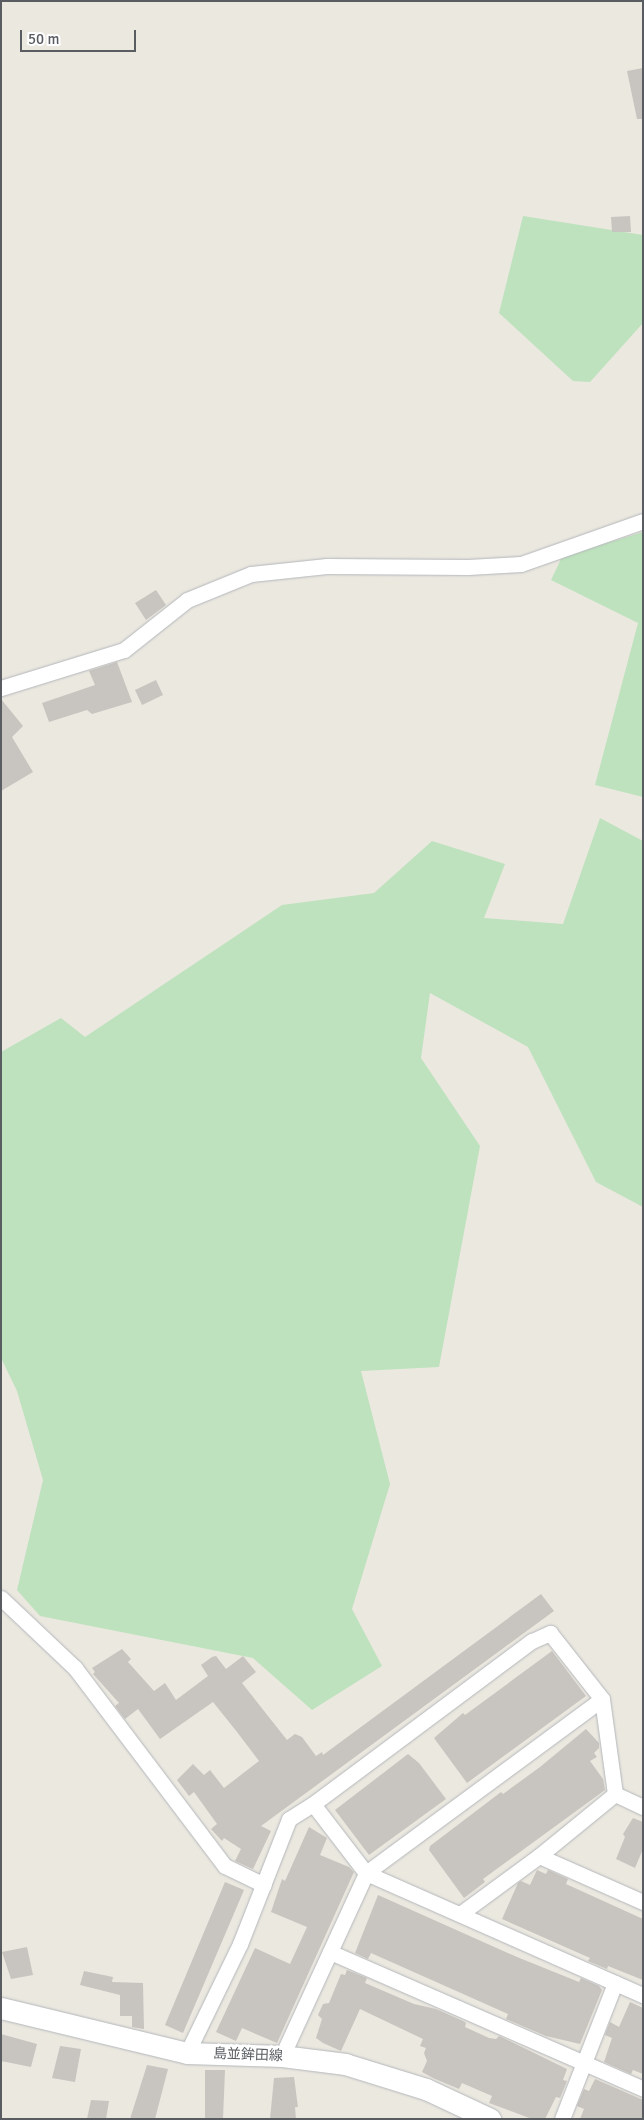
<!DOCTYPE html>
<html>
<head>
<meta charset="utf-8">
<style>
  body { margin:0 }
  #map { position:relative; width:644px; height:2120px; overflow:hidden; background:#ebe8e0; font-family:Signika,"Noto Sans JP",sans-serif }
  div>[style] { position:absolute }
  .green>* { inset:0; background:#bee2bd }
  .building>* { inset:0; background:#c8c4bf }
  .roads { filter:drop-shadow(0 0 1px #b3b6ba) drop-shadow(0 0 1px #b3b6ba) }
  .minor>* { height:15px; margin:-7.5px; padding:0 7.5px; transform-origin:7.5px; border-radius:7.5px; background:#fff }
  .secondary>* { height:21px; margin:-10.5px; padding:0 10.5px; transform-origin:10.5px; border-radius:10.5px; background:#fff }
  span { translate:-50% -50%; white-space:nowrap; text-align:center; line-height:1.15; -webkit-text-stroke:5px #fff; paint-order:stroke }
  .street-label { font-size:14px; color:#595c60 }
  .frame { position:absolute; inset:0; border:2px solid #595c60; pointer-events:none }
  .scale { position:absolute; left:20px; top:30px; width:116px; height:22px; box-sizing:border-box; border:2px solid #595c60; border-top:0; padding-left:6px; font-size:15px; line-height:18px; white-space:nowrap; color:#595c60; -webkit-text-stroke:4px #fff; paint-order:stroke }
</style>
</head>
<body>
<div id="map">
  <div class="green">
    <div style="clip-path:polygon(523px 216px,643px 235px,643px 323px,590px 382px,573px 381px,499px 313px)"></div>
    <div style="clip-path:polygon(643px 532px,643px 797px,595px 785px,638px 623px,551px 580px,562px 557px)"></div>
    <div style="clip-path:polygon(600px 818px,643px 841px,643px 1207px,596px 1182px,528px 1047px,430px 993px,421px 1058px,480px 1146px,439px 1367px,361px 1371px,390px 1484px,352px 1609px,382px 1666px,312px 1710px,253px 1658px,40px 1616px,17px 1590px,43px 1480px,17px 1391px,1px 1358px,1px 1052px,61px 1018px,85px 1037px,282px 905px,374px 893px,432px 841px,505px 864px,484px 918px,563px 924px)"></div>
  </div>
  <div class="building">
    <div style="clip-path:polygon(643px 68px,643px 119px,637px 119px,627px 71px)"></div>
    <div style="clip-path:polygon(630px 216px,631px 232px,612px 232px,611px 217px)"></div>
    <div style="clip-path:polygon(156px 590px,166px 605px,146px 620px,135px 603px)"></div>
    <div style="clip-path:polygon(117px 662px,132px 702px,92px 714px,87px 710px,49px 722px,42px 703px,95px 685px,89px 671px)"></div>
    <div style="clip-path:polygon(156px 680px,163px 695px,142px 705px,135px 690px)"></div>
    <div style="clip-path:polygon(1px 699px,23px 726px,12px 737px,33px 772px,1px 791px)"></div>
    <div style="clip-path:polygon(541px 1594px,554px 1611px,261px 1826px,271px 1831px,253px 1869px,235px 1861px,241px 1849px,224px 1838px,222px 1841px,211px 1829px,217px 1824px,194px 1792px,189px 1796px,177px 1780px,193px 1764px,204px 1775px,210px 1770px,224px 1788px,259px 1761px,237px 1732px,213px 1702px,160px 1739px,138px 1709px,125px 1719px,115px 1706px,119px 1703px,93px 1674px,95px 1672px,92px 1668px,122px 1649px,131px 1659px,128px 1662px,154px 1691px,165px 1683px,176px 1700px,208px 1676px,201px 1665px,212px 1657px,216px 1656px,226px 1669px,243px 1656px,256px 1672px,242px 1683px,287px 1740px,295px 1734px,302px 1737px,316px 1756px,322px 1752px,323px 1755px)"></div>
    <div style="clip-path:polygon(552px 1651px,586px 1696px,467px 1783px,434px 1738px,463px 1713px,465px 1715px)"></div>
    <div style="clip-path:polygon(586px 1729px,599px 1743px,599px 1748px,594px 1753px,597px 1757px,590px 1761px,603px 1779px,605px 1790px,483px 1879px,485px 1882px,464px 1898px,429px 1850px,430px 1846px,501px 1792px,503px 1794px,540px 1767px)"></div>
    <div style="clip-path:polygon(408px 1754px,419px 1763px,446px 1799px,369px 1855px,335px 1810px)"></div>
    <div style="clip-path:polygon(633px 1818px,643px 1822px,643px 1849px,635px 1868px,616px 1859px,625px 1837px,623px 1834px)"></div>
    <div style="clip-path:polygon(309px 1827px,327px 1838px,320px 1855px,349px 1867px,354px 1872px,277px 2043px,242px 2028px,236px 2041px,216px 2032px,255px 1948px,290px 1964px,307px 1927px,271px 1912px,282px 1879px,285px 1881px)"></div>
    <div style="clip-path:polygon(537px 1870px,546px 1874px,548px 1870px,568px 1879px,566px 1884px,643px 1919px,643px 1980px,608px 1966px,607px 1969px,588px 1961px,590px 1958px,502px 1919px,518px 1883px,521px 1881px,530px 1885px)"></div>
    <div style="clip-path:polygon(225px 1882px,244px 1890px,183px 2033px,165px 2025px)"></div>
    <div style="clip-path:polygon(378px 1895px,517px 1957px,579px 1982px,581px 1978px,599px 1986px,602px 1990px,580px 2044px,546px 2036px,506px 2019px,508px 2014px,371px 1953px,368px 1959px,355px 1953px)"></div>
    <div style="clip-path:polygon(27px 1947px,33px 1975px,11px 1979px,2px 1952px)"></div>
    <div style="clip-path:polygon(347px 1970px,367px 1978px,365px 1983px,414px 2004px,436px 2009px,463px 2021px,466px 2023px,465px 2027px,489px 2038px,496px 2039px,499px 2036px,567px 2069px,563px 2080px,567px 2081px,560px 2098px,556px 2097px,545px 2119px,532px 2119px,489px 2103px,492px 2096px,462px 2083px,459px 2089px,433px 2078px,422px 2072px,427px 2061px,424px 2053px,426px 2048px,420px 2046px,423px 2039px,360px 2009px,341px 2051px,323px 2043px,316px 2038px,322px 2019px,318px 2015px,323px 2004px,329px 2003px,341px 1974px,345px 1975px)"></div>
    <div style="clip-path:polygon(84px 1971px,113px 1977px,112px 1982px,143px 1983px,144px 2029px,132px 2027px,132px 2016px,120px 2016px,120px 1995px,80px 1985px)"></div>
    <div style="clip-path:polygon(630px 2002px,643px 2008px,643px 2074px,633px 2070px,631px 2074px,604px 2062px,612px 2038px,605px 2035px,610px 2022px,619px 2027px)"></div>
    <div style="clip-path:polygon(1px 2034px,37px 2044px,31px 2067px,1px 2061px)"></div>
    <div style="clip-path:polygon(60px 2046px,81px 2049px,75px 2082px,52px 2078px)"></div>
    <div style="clip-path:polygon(147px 2065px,168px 2069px,155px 2119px,130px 2119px)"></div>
    <div style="clip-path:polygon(205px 2070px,225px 2070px,223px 2119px,205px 2119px)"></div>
    <div style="clip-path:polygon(294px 2077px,298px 2107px,295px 2107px,296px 2119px,270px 2119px,274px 2078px)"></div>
    <div style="clip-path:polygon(595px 2079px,643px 2100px,643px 2119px,580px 2119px,584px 2109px,577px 2106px,584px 2089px,589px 2091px)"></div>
    <div style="clip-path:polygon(91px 2100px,109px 2101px,106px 2119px,87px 2119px)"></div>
  </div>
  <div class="roads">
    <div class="minor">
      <div style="left:1px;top:688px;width:129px;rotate:-17.2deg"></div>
      <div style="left:124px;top:650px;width:80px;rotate:-38.4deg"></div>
      <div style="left:187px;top:600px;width:69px;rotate:-22.1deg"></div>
      <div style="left:251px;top:574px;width:76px;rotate:-6deg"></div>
      <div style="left:327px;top:566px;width:141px;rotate:0.4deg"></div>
      <div style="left:468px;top:567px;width:53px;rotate:-3.2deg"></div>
      <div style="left:521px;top:564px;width:129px;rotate:-19.4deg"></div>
      <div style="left:1px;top:1598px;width:102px;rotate:43.4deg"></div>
      <div style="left:75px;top:1668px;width:248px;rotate:52.9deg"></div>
      <div style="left:225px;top:1866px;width:43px;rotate:26deg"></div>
      <div style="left:313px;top:1804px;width:87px;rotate:52.5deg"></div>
      <div style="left:366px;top:1873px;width:303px;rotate:23.8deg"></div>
      <div style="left:539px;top:1856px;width:98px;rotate:-39.2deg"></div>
      <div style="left:460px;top:1914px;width:98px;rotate:-36.3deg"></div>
      <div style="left:539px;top:1856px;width:114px;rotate:23.9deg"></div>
      <div style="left:330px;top:1952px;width:342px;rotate:23.6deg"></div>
      <div style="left:187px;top:2053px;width:121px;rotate:-64.1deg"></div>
      <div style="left:240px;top:1944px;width:134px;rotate:-68.6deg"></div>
      <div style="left:289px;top:1819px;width:28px;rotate:-32deg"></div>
      <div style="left:313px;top:1804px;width:273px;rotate:-36.7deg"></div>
      <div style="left:532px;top:1641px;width:20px;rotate:-24deg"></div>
      <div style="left:550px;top:1633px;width:84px;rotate:51.8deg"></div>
      <div style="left:602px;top:1699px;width:96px;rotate:82.2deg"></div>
      <div style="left:615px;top:1794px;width:31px;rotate:25deg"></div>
      <div style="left:282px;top:2056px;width:201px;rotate:-65.3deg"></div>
      <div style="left:366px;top:1873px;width:293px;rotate:-36.4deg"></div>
      <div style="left:562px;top:2119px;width:146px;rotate:-68.7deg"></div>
    </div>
    <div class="secondary">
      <div style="left:1px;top:2008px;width:191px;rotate:13.6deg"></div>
      <div style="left:187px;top:2053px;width:95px;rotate:1.8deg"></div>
      <div style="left:282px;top:2056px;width:64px;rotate:7.2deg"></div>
      <div style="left:345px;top:2064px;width:85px;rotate:17.2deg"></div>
      <div style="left:426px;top:2089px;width:71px;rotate:25.1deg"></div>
    </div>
  </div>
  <div class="street-label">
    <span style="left:248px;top:2055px;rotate:2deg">島並鉾田線</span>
  </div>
  <div class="frame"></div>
  <div class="scale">50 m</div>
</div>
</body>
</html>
